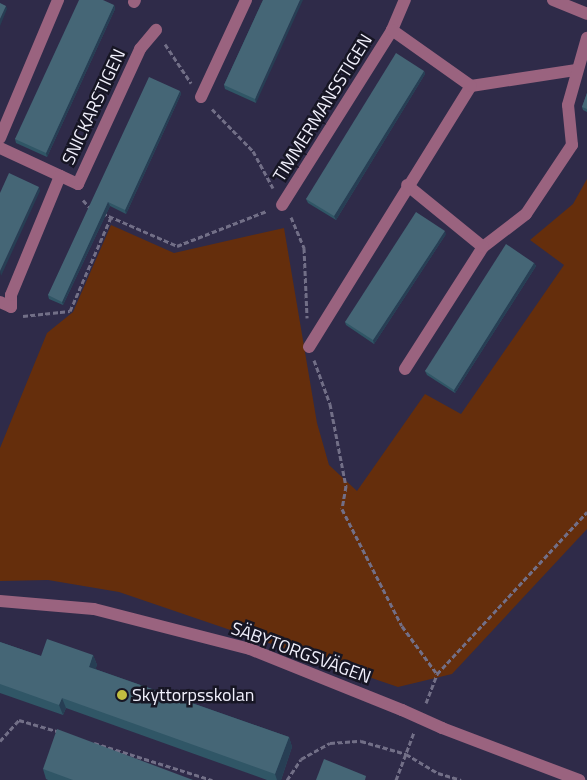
<!DOCTYPE html>
<html>
<head>
<meta charset="utf-8">
<style>
  body { margin:0 }
  #map { position:relative; width:587px; height:780px; overflow:hidden; background:#2f2b49; font-family:"Titillium Web",sans-serif }
  div>[style] { position:absolute }
  .green>* { inset:0; background:#652e0c }
  .path>* { height:3px; margin-top:-1.5px; transform-origin:0; background:repeating-linear-gradient(90deg,#726f87 0 5px,transparent 0 7.5px) }
  .minor>* { height:12px; margin:-6px; padding:0 6px; transform-origin:6px; border-radius:6px; background:#9a637f }
  .minor-bridge>* { height:12px; margin:-6px; padding:0 6px; transform-origin:6px; border-radius:6px; background:#9a637f }
  .wall>* { inset:0; background:#305666 }
  .shaded-wall>* { inset:0; background:#273e54 }
  .building>* { inset:0; background:#456676 }
  .dots>* { width:14px; height:14px; translate:-50% -50%; box-sizing:border-box; border:2px solid #171624; border-radius:50% }
  span { translate:-50% -50%; white-space:nowrap; text-align:center; line-height:1.15; -webkit-text-stroke:5px #171624; paint-order:stroke }
  .street-label { font-size:18px; color:#f1f0fc }
  .poi-label { font-size:18px; color:#f1f0fc }
  .left { translate:0 -50%; text-align:left }
</style>
</head>
<body>
<div id="map">
  <div class="green">
    <div style="clip-path:polygon(587px 179px,587px 529px,452px 674px,398px 687px,119px 592px,48px 580px,0 581px,0 448px,47px 333px,73px 312px,111px 225px,174px 253px,284px 228px,317px 423px,329px 465px,357px 491px,425px 394px,461px 414px,564px 265px,530px 240px,573px 204px)"></div>
  </div>
  <div class="path">
    <div style="left:165px;top:44px;width:47px;rotate:56.3deg"></div>
    <div style="left:212px;top:109px;width:59px;rotate:45.7deg"></div>
    <div style="left:253px;top:151px;width:42px;rotate:61.6deg"></div>
    <div style="left:83px;top:200px;width:12px;rotate:48deg"></div>
    <div style="left:102px;top:213px;width:82px;rotate:23.7deg"></div>
    <div style="left:177px;top:246px;width:97px;rotate:-21.3deg"></div>
    <div style="left:291px;top:217px;width:34px;rotate:67deg"></div>
    <div style="left:304px;top:248px;width:70px;rotate:87.5deg"></div>
    <div style="left:23px;top:316px;width:47px;rotate:-6.1deg"></div>
    <div style="left:70px;top:311px;width:103px;rotate:-66.4deg"></div>
    <div style="left:314px;top:360px;width:47px;rotate:70deg"></div>
    <div style="left:330px;top:404px;width:84px;rotate:79deg"></div>
    <div style="left:346px;top:486px;width:23px;rotate:100deg"></div>
    <div style="left:342px;top:509px;width:131px;rotate:62.9deg"></div>
    <div style="left:402px;top:626px;width:59px;rotate:53.9deg"></div>
    <div style="left:426px;top:703px;width:31px;rotate:-69deg"></div>
    <div style="left:437px;top:674px;width:221px;rotate:-47.2deg"></div>
    <div style="left:0;top:741px;width:28px;rotate:-48deg"></div>
    <div style="left:19px;top:720px;width:43px;rotate:16.3deg"></div>
    <div style="left:94px;top:743px;width:124px;rotate:17.4deg"></div>
    <div style="left:287px;top:780px;width:25px;rotate:-56deg"></div>
    <div style="left:301px;top:759px;width:33px;rotate:-29deg"></div>
    <div style="left:330px;top:743px;width:31px;rotate:-4deg"></div>
    <div style="left:361px;top:741px;width:47px;rotate:16.1deg"></div>
    <div style="left:406px;top:754px;width:37px;rotate:31deg"></div>
    <div style="left:438px;top:773px;width:24px;rotate:17deg"></div>
    <div style="left:396px;top:780px;width:51px;rotate:-69.4deg"></div>
  </div>
  <div class="minor">
    <div style="left:553px;top:0;width:37px;rotate:22deg"></div>
    <div style="left:134px;top:2px;width:2px;rotate:-63deg"></div>
    <div style="left:471px;top:86px;width:105px;rotate:-8.7deg"></div>
    <div style="left:201px;top:97px;width:107px;rotate:-65.1deg"></div>
    <div style="left:0;top:138px;width:150px;rotate:-67.2deg"></div>
    <div style="left:0;top:148px;width:86px;rotate:24.8deg"></div>
    <div style="left:78px;top:184px;width:149px;rotate:-65.3deg"></div>
    <div style="left:140px;top:49px;width:25px;rotate:-50deg"></div>
    <div style="left:282px;top:205px;width:207px;rotate:-57.8deg"></div>
    <div style="left:392px;top:30px;width:33px;rotate:-67deg"></div>
    <div style="left:483px;top:247px;width:54px;rotate:-37.5deg"></div>
    <div style="left:526px;top:214px;width:83px;rotate:-56.3deg"></div>
    <div style="left:572px;top:145px;width:40px;rotate:-95.7deg"></div>
    <div style="left:568px;top:105px;width:70px;rotate:-74.2deg"></div>
    <div style="left:0;top:302px;width:12px;rotate:24deg"></div>
    <div style="left:11px;top:307px;width:12px;rotate:-90deg"></div>
    <div style="left:11px;top:295px;width:129px;rotate:-67.6deg"></div>
    <div style="left:309px;top:347px;width:307px;rotate:-58.2deg"></div>
    <div style="left:471px;top:86px;width:97px;rotate:-144.7deg"></div>
    <div style="left:405px;top:369px;width:145px;rotate:-57.4deg"></div>
    <div style="left:483px;top:247px;width:98px;rotate:-140.8deg"></div>
    <div style="left:0;top:601px;width:94px;rotate:4.9deg"></div>
    <div style="left:94px;top:609px;width:161px;rotate:14.4deg"></div>
    <div style="left:250px;top:649px;width:164px;rotate:21.9deg"></div>
    <div style="left:442px;top:728px;width:147px;rotate:20.8deg"></div>
  </div>
  <div class="minor-bridge">
    <div style="left:402px;top:710px;width:44px;rotate:24.2deg"></div>
  </div>
  <div class="wall">
    <div style="clip-path:polygon(263px 0,256px 103px,225px 89px,224px 85px)"></div>
    <div style="clip-path:polygon(114px 5px,115px 9px,47px 157px,16px 143px,15px 139px)"></div>
    <div style="clip-path:polygon(424px 71px,425px 74px,336px 220px,308px 203px,306px 199px)"></div>
    <div style="clip-path:polygon(180px 91px,181px 94px,126px 214px,110px 206px,63px 305px,49px 299px,48px 295px)"></div>
    <div style="clip-path:polygon(587px 93px,587px 112px,583px 110px,582px 107px)"></div>
    <div style="clip-path:polygon(446px 234px,374px 344px,346px 325px,345px 322px)"></div>
    <div style="clip-path:polygon(534px 263px,536px 266px,455px 393px,427px 375px,425px 371px)"></div>
    <div style="clip-path:polygon(0 642px,41px 656px,93px 655px,97px 665px,95px 669px,289px 737px,292px 747px,281px 780px,267px 780px,66px 708px,63px 715px,0 693px)"></div>
    <div style="clip-path:polygon(43px 769px,193px 780px,48px 780px,46px 779px)"></div>
  </div>
  <div class="shaded-wall">
    <div style="clip-path:polygon(300px 0,303px 0,256px 103px,255px 99px)"></div>
    <div style="clip-path:polygon(114px 5px,115px 9px,47px 157px,46px 153px)"></div>
    <div style="clip-path:polygon(6px 6px,7px 9px,0 26px,0 19px)"></div>
    <div style="clip-path:polygon(424px 71px,425px 74px,336px 220px,334px 216px)"></div>
    <div style="clip-path:polygon(180px 91px,181px 94px,126px 214px,125px 210px)"></div>
    <div style="clip-path:polygon(39px 187px,40px 191px,1px 276px,0 271px)"></div>
    <div style="clip-path:polygon(108px 202px,110px 206px,63px 305px,62px 302px)"></div>
    <div style="clip-path:polygon(445px 231px,446px 234px,374px 344px,373px 340px)"></div>
    <div style="clip-path:polygon(534px 263px,536px 266px,455px 393px,454px 390px)"></div>
    <div style="clip-path:polygon(93px 655px,97px 665px,93px 677px,89px 667px)"></div>
    <div style="clip-path:polygon(62px 698px,66px 708px,63px 715px,59px 705px)"></div>
    <div style="clip-path:polygon(289px 737px,292px 747px,281px 780px,277px 780px,275px 774px)"></div>
  </div>
  <div class="building">
    <div style="clip-path:polygon(79px 0,103px 0,114px 5px,46px 153px,15px 139px)"></div>
    <div style="clip-path:polygon(263px 0,300px 0,255px 99px,224px 85px)"></div>
    <div style="clip-path:polygon(0 3px,6px 6px,0 19px)"></div>
    <div style="clip-path:polygon(396px 53px,424px 71px,334px 216px,306px 199px)"></div>
    <div style="clip-path:polygon(149px 77px,180px 91px,125px 210px,108px 202px,62px 302px,48px 295px)"></div>
    <div style="clip-path:polygon(587px 93px,587px 109px,582px 107px)"></div>
    <div style="clip-path:polygon(9px 173px,39px 187px,0 271px,0 193px)"></div>
    <div style="clip-path:polygon(416px 212px,445px 231px,373px 340px,345px 322px)"></div>
    <div style="clip-path:polygon(506px 244px,534px 263px,454px 390px,425px 371px)"></div>
    <div style="clip-path:polygon(47px 639px,93px 655px,89px 667px,289px 737px,275px 774px,62px 698px,59px 705px,0 684px,0 642px,41px 656px)"></div>
    <div style="clip-path:polygon(57px 729px,193px 780px,73px 780px,43px 769px)"></div>
    <div style="clip-path:polygon(324px 759px,366px 776px,365px 780px,316px 780px)"></div>
  </div>
  <div class="dots">
    <div style="left:122px;top:695px;background:#c1be40"></div>
  </div>
  <div class="street-label">
    <span style="left:94px;top:107px;rotate:-65deg">SNICKARSTIGEN</span>
    <span style="left:323px;top:108px;rotate:-58deg">TIMMERMANSSTIGEN</span>
    <span style="left:301px;top:653px;rotate:20deg">SÄBYTORGSVÄGEN</span>
  </div>
  <div class="poi-label">
    <span class="left" style="left:132px;top:695px">Skyttorpsskolan</span>
  </div>
</div>
</body>
</html>
